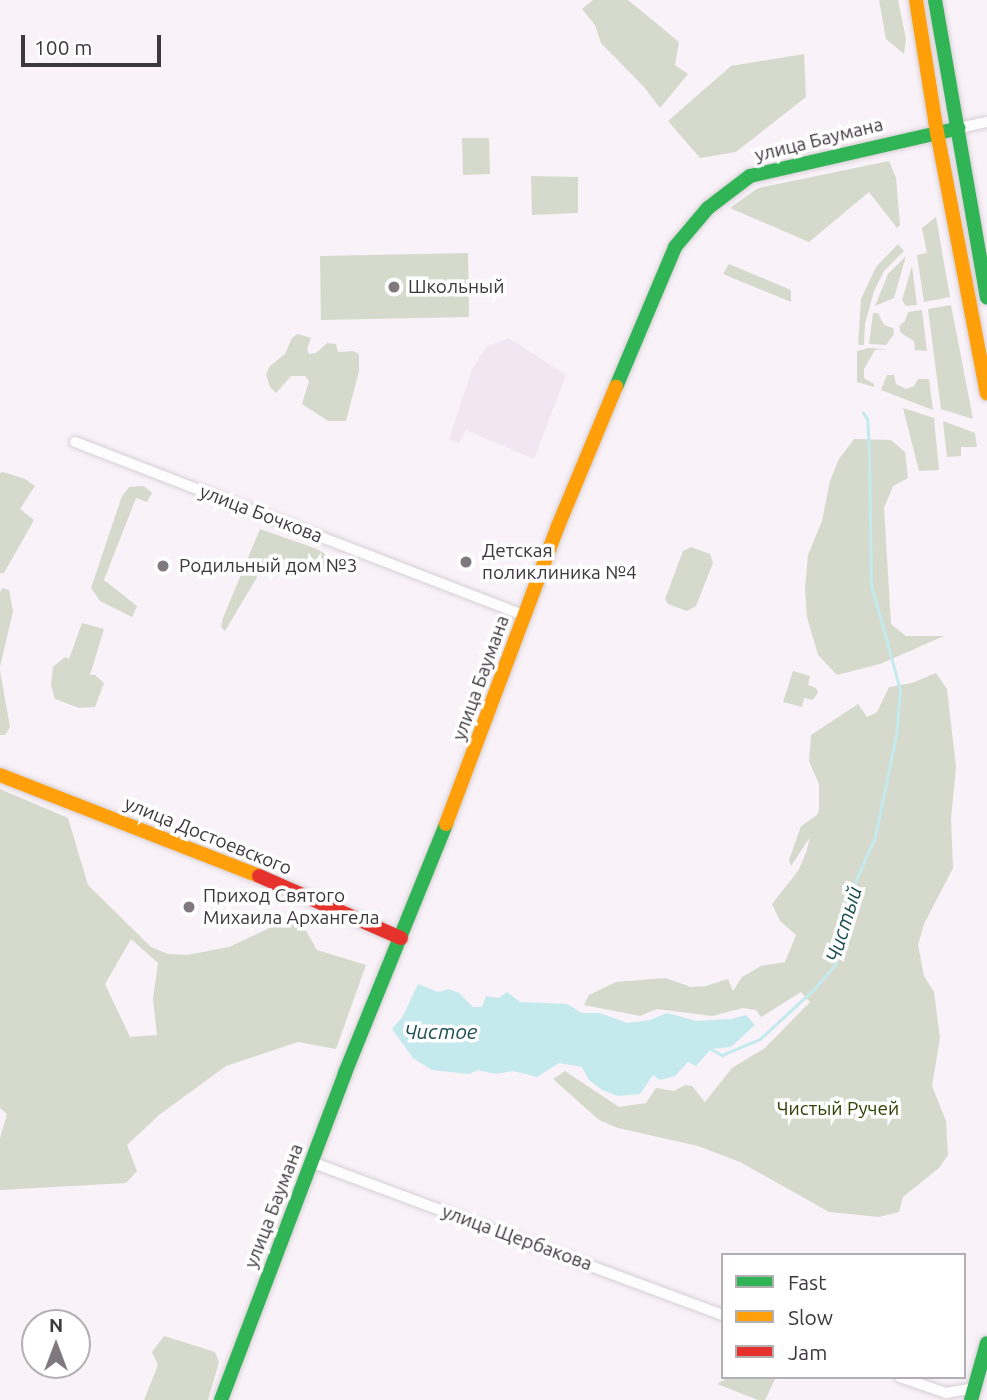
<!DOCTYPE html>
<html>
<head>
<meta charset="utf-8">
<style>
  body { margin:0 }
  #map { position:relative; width:987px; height:1400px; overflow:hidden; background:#f9f2f8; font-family:Ubuntu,sans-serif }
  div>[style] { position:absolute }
  .industrial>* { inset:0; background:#f2e6f3 }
  .green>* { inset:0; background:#d6dacd }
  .water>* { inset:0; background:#c4eaee }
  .stream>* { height:2.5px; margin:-1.25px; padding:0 1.25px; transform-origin:1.25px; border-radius:1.25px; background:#c4eaee }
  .roads { filter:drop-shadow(0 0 2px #d5cfd4) drop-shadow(0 0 2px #d5cfd4) }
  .street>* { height:10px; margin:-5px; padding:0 5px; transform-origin:5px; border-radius:5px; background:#fefdfe }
  .fast>* { height:14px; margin:-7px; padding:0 7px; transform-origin:7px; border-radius:7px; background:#30b455 }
  .slow>* { height:14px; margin:-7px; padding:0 7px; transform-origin:7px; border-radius:7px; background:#ff9f0a }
  .jam>* { height:14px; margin:-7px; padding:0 7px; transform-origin:7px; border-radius:7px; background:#e5322d }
  .dots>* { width:19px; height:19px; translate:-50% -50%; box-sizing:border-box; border:4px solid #fff; border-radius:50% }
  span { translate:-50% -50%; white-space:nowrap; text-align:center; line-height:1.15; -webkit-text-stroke:7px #fff; paint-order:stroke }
  .street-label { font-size:19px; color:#3d383d }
  .poi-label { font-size:19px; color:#3d383d }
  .left { translate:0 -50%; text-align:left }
  .park-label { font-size:19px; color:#2f4304 }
  .water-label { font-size:21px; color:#1d4f52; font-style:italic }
  .legend { position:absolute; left:721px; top:1253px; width:245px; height:126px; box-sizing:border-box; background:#fff; border:2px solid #b1afb1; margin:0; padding:9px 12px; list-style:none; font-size:21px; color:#3d383d }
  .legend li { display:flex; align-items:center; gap:14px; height:35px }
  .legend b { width:35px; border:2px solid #b1afb1 }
  .north { position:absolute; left:21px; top:1309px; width:70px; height:70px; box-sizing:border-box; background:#fff; border:2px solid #b1afb1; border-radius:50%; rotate:0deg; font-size:19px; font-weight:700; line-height:28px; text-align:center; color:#3d383d }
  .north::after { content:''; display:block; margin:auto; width:24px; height:32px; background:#7f797e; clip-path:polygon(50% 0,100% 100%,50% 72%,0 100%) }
  .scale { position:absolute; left:21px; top:35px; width:140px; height:32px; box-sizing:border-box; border:4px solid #3d383d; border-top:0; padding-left:9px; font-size:21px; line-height:24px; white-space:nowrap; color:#3d383d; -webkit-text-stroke:5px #fff; paint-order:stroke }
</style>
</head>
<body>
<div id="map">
  <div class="industrial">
    <div style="clip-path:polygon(509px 338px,566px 375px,534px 459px,466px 430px,459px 443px,449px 440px,472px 369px,487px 346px)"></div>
  </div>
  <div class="green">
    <div style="clip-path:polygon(593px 0,628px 0,679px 42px,675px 65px,688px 74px,660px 108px,644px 87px,601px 43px,595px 25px,582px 9px)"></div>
    <div style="clip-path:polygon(879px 0,898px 0,906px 39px,904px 54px,886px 39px)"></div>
    <div style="clip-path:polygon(804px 54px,806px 97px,736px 152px,700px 158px,668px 121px,731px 66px)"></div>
    <div style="clip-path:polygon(462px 138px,489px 138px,490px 174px,463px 175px)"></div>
    <div style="clip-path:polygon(889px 161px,896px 178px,900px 225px,897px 228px,869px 192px,809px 242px,730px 208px,758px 188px)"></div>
    <div style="clip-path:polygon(531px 176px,578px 177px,578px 213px,532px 215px)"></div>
    <div style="clip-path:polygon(936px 217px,950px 297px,924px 302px,917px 255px,927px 253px,922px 228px)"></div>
    <div style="clip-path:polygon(898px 244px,904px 251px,884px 271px,874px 291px,865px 324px,864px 345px,858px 345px,861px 299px,876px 267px)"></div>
    <div style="clip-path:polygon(468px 253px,469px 317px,321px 320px,320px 256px)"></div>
    <div style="clip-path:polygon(906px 256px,894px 298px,875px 306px,888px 274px)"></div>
    <div style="clip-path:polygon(729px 264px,791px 290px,791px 302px,723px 274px)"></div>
    <div style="clip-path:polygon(912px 266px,917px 305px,906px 306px,902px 300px)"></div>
    <div style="clip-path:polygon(951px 305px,973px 419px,941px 409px,928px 309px)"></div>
    <div style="clip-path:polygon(922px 310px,927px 351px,915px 350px,914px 341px,901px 333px,899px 326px,905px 321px,908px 312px)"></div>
    <div style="clip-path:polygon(873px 313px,878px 313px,884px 325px,893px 328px,894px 334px,886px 345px,869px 344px)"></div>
    <div style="clip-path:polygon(297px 334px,311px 338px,307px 349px,309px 354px,316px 353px,327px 343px,336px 344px,338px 352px,353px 351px,359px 354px,359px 371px,346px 421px,328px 421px,302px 404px,309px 381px,305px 376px,291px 376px,276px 393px,270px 387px,266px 374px,270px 366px,285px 354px,292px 338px)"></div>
    <div style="clip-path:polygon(869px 348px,886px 349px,875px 350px,864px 369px,864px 378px,874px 384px,874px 387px,857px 382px,857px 351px)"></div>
    <div style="clip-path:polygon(887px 375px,894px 375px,896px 384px,906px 389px,914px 386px,918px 379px,929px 379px,933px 410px,881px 390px)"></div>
    <div style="clip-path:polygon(903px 408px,934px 418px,939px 470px,919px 471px)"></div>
    <div style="clip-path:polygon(943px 421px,975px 433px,977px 447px,961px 447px,961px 456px,947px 457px)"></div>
    <div style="clip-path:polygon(854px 439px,891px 440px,905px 452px,908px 478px,893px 486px,884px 508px,891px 624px,906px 636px,944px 636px,880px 664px,837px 675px,818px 655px,807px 617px,805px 588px,808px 555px,822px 521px,830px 481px,839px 459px)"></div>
    <div style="clip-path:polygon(3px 472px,25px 479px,35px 486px,20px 509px,34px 520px,4px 573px,0 573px,0 473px)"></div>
    <div style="clip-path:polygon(144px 486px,152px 493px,147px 502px,136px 498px,104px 580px,137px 606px,132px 617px,100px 601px,91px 588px,122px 496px,129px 487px)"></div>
    <div style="clip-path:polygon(260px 529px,317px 549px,338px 562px,332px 575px,270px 555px,225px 631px,221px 627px,223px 618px)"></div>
    <div style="clip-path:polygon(691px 547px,710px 554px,713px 563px,696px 606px,687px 611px,668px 604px,665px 599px,683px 551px)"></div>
    <div style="clip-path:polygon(3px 588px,9px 590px,13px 611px,0 667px,0 592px)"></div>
    <div style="clip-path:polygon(82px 623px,104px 629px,90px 675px,95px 675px,104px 683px,95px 707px,79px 708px,55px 699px,51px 685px,53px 667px,65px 657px,69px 659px)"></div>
    <div style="clip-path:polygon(0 671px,10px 727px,5px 735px,0 735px)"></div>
    <div style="clip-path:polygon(793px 671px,810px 676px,808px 685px,816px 688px,818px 692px,813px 700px,804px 698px,802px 707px,783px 702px)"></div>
    <div style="clip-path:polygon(936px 673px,947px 689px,956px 767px,951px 819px,953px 868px,924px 924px,918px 945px,924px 976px,934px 992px,940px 1038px,932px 1086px,946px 1121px,948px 1155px,939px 1168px,903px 1197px,899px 1212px,879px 1217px,829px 1212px,740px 1162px,698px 1146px,618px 1128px,599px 1120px,553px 1079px,565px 1071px,619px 1107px,646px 1103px,656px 1088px,674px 1091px,685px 1085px,692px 1086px,705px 1102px,732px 1068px,765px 1048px,810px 1002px,801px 992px,761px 1017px,756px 1010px,743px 1008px,712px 1016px,657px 1009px,640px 1016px,584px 1005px,589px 995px,616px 982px,665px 978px,691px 987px,706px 986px,728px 979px,733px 991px,742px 977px,761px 966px,785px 962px,796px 935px,780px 921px,772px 904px,798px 871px,806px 853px,810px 837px,791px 866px,789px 860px,801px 826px,817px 815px,819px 809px,819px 784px,809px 761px,811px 735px,858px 704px,867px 717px,877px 712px,889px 687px,912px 683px)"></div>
    <div style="clip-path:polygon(evenodd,0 789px,68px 818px,88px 885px,151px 947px,168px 954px,187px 955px,229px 947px,297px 915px,317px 950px,366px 965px,336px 1049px,298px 1042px,226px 1066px,159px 1115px,127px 1145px,137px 1171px,126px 1183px,0 1190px,0 1138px,7px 1114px,0 1108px,0 789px,131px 939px,158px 963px,153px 999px,157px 1035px,130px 1037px,105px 984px,131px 939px)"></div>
    <div style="clip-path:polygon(164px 1336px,215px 1352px,219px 1362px,208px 1400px,144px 1400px,158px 1365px,152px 1352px)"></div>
    <div style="clip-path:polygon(729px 1377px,776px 1377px,765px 1400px,758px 1400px,717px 1384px)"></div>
  </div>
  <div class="water">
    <div style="clip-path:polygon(418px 984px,438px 992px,449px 989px,459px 993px,473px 1007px,482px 1007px,486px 996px,499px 998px,507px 992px,520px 1002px,567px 1004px,582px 1013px,600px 1013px,627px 1023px,650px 1020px,667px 1013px,697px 1021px,731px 1019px,746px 1015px,755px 1025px,731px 1047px,711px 1049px,696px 1066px,688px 1062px,675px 1076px,660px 1080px,653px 1075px,640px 1094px,618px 1096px,602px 1090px,589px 1080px,582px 1067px,559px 1063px,537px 1077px,513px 1071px,496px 1074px,478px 1070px,469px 1074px,432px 1070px,413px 1058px,392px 1029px,403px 1016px)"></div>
  </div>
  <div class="stream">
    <div style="left:711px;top:1049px;width:13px;rotate:29deg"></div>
    <div style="left:722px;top:1055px;width:41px;rotate:-22.8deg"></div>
    <div style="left:760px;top:1039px;width:74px;rotate:-42.8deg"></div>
    <div style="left:814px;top:989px;width:32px;rotate:-49deg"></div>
    <div style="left:835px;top:965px;width:70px;rotate:-78.5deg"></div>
    <div style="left:849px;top:896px;width:64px;rotate:-66.2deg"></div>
    <div style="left:875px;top:837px;width:103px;rotate:-78.3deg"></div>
    <div style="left:896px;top:736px;width:46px;rotate:-85deg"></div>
    <div style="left:900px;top:690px;width:109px;rotate:-105.4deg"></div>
    <div style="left:871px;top:585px;width:132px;rotate:-90.9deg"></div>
    <div style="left:869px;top:453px;width:34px;rotate:-93deg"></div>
    <div style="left:867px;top:419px;width:7px;rotate:-124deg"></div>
  </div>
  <div class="roads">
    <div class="street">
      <div style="left:959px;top:128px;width:29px;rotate:-12deg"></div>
      <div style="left:75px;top:442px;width:482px;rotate:21.1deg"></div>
      <div style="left:311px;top:1162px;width:439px;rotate:20.4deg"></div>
      <div style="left:900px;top:1377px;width:49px;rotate:19.2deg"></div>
      <div style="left:946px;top:1393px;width:28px;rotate:-10deg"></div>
    </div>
    <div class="fast">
      <div style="left:935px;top:0;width:302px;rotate:80.1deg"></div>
      <div style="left:616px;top:387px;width:152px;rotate:-67.1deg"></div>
      <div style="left:675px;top:247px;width:51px;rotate:-49.8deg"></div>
      <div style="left:708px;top:208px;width:53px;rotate:-37.3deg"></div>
      <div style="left:750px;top:176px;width:214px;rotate:-12.9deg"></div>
      <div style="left:221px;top:1400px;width:350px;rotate:-69.2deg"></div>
      <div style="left:345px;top:1073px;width:269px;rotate:-67.9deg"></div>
      <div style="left:971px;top:1400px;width:59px;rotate:-74.3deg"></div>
    </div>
    <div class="slow">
      <div style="left:916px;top:0;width:134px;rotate:81deg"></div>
      <div style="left:937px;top:132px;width:266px;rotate:79.2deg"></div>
      <div style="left:0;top:775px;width:278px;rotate:21.3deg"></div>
      <div style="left:446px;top:824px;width:318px;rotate:-69.4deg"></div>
      <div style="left:558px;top:526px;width:151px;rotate:-67.4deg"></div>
    </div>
    <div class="jam">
      <div style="left:259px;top:876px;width:155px;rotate:23.6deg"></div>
    </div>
  </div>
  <div class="dots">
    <div style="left:394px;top:287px;background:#7f797e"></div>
    <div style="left:466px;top:562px;background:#7f797e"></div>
    <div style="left:163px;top:566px;background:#7f797e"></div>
    <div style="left:189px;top:907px;background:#7f797e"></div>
  </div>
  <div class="street-label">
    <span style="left:819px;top:140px;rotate:-14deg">улица Баумана</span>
    <span style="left:261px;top:514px;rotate:21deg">улица Бочкова</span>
    <span style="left:481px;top:678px;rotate:-70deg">улица Баумана</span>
    <span style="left:208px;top:836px;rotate:22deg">улица Достоевского</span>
    <span style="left:274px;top:1206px;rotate:-69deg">улица Баумана</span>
    <span style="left:517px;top:1238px;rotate:20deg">улица Щербакова</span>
  </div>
  <div class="poi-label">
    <span class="left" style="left:408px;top:287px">Школьный</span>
    <span class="left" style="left:482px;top:562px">Детская<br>поликлиника №4</span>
    <span class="left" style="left:179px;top:566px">Родильный дом №3</span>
    <span class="left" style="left:203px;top:907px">Приход Святого<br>Михаила Архангела</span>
  </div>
  <div class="park-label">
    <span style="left:838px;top:1109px">Чистый Ручей</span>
  </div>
  <div class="water-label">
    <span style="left:843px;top:924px;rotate:-73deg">Чистый</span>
    <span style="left:441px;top:1031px">Чистое</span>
  </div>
  <ul class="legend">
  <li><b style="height:9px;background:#30b455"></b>Fast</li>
  <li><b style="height:9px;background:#ff9f0a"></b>Slow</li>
  <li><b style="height:9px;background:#e5322d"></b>Jam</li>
  </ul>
  <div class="north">N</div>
  <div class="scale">100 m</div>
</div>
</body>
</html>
